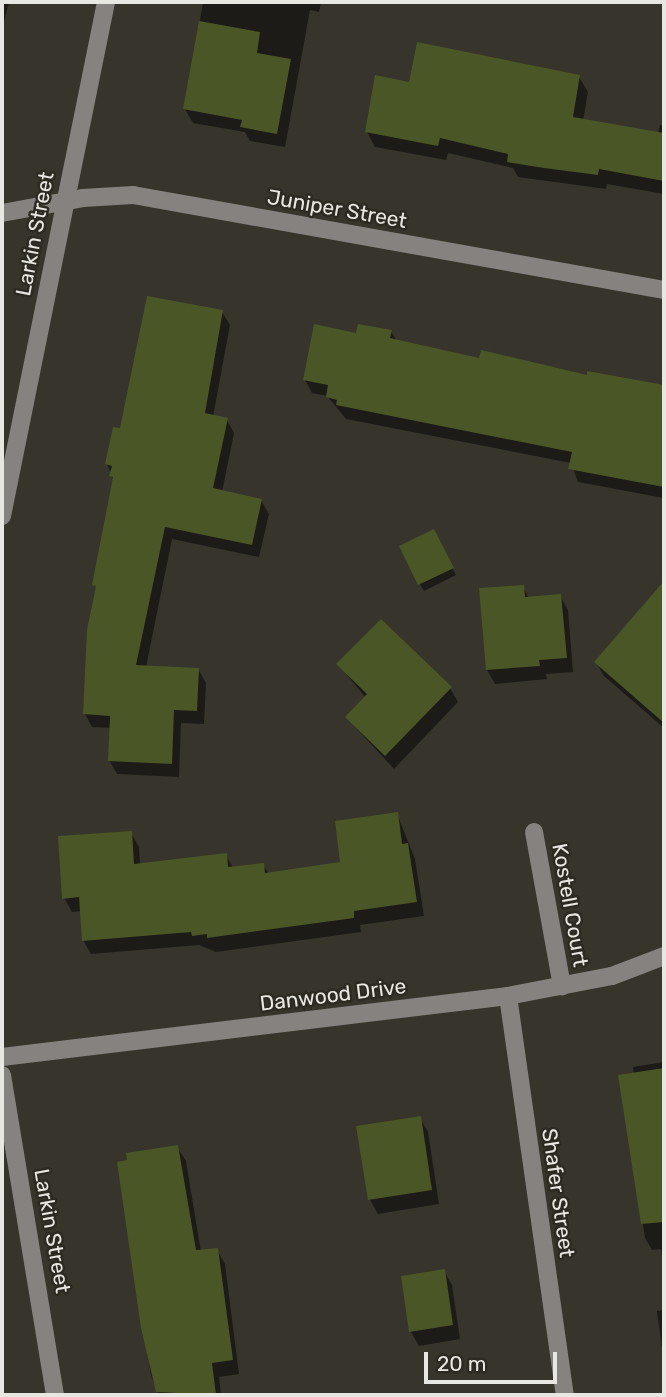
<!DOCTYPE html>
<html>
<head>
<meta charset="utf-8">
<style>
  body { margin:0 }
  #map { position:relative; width:666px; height:1397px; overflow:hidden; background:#37342c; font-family:Rubik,sans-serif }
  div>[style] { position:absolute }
  .shadow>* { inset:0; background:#0007 }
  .building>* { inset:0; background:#4a5625 }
  .minor>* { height:18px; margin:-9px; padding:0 9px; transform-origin:9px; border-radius:9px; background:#86827f }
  span { translate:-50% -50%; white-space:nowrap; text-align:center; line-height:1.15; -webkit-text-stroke:5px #2d2a22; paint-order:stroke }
  .street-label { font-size:21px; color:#e9e7e2 }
  .frame { position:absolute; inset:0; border:4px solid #e9e7e2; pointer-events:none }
  .scale { position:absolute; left:424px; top:1352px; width:133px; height:32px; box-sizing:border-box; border:4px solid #e9e7e2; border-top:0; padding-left:9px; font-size:21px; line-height:24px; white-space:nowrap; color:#e9e7e2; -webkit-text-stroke:5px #2d2a22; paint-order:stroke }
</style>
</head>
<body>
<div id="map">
  <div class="shadow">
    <div style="clip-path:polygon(2px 2px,9px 2px,4px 22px,2px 22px)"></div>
    <div style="clip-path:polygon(203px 2px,321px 2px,319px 12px,310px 10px,285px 147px,250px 141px,245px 132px,193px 123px,185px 109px)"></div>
    <div style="clip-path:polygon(579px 77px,588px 92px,583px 121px,658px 134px,660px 125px,664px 126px,664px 194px,607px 184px,606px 189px,518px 177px,513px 168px,448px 153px,446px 160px,375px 147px,367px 132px,411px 84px)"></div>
    <div style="clip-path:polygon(222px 312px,230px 325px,213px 417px,227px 420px,234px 433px,222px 492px,261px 500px,269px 514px,259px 557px,172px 539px,146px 667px,198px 669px,206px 683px,204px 724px,181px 723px,179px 777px,117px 774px,109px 760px,111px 728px,92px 727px,85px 714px,114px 481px,107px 464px,121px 430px)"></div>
    <div style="clip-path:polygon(391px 331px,397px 342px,480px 360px,664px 387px,664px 498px,578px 482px,571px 463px,346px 419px,327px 396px,312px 393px,305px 380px,357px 335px)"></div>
    <div style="clip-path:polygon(438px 538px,456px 575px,424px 591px,420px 584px)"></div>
    <div style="clip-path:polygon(523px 587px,529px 598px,560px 596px,568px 610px,573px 672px,546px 674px,547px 679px,495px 684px,487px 670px)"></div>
    <div style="clip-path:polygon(661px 587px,664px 591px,663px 727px,604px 676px,596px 662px)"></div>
    <div style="clip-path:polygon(338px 664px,450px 688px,458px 702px,394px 769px,347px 718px,366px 698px)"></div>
    <div style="clip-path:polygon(397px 814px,415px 859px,424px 916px,360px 925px,361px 932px,216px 952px,199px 945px,91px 954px,83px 940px,81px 911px,72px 912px,64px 898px,131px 833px,139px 847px,140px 865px,226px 855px,233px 868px,263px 865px,269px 874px,342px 863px)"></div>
    <div style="clip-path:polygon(664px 1062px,664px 1274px,661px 1249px,652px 1250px,645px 1238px,620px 1077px,634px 1075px,633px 1067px)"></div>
    <div style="clip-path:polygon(420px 1118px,428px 1132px,439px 1204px,378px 1214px,370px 1200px,358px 1128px)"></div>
    <div style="clip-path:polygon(177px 1147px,186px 1161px,201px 1252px,217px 1250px,225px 1264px,239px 1374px,219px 1377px,221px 1395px,159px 1395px,151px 1375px,119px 1163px)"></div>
    <div style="clip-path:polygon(444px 1271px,452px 1285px,460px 1339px,419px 1346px,411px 1332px)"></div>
    <div style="clip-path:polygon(664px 1310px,664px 1363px,657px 1311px)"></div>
  </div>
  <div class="building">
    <div style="clip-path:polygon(199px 21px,260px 32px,257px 53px,291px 59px,277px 134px,240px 127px,242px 120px,183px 109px)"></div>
    <div style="clip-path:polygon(417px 42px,580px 75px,573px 117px,664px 133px,664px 181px,599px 169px,598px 175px,544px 168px,507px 162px,508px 154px,440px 138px,438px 146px,365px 132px,375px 75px,409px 82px)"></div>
    <div style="clip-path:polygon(147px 296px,223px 310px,205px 413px,228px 418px,213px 488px,262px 499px,252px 545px,165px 527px,136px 665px,199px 668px,197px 711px,174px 710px,172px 764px,108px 761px,110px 716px,83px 714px,87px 630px,96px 586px,92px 585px,113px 477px,109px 476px,112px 466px,105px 464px,113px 427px,120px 428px)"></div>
    <div style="clip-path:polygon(314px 324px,356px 333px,358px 324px,392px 330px,390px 338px,479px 358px,481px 350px,587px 375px,587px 371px,664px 385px,664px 487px,568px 469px,572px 452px,336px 405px,337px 400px,326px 397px,328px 385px,303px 380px)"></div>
    <div style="clip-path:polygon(434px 529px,454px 568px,418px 585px,399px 546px)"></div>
    <div style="clip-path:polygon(664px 581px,664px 723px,594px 662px)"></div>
    <div style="clip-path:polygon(524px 585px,525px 597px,561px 594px,567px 658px,539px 660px,540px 666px,486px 670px,479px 588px)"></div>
    <div style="clip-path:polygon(381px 619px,452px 687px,385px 756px,345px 717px,367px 694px,336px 664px)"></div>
    <div style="clip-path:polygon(398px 812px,402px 844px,408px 843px,417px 902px,354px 911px,354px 918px,207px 938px,207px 934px,192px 936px,191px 932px,82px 941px,79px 897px,62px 899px,58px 836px,132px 831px,134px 864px,227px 853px,228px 867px,264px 863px,265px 873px,340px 862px,335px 821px)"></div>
    <div style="clip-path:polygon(664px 1068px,664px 1222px,641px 1224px,618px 1075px)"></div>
    <div style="clip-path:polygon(421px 1116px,432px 1190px,368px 1200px,356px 1126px)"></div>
    <div style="clip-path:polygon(178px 1145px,196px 1250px,218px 1248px,233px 1360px,212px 1363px,216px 1395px,156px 1392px,141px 1328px,117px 1162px,127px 1160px,126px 1153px)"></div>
    <div style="clip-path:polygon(445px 1269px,453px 1325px,409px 1332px,401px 1276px)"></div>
  </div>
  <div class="minor">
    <div style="left:2px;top:213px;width:82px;rotate:-10.5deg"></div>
    <div style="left:83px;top:198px;width:50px;rotate:-3.4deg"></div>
    <div style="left:133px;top:195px;width:539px;rotate:10.14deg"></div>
    <div style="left:2px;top:516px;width:524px;rotate:-78.56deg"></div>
    <div style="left:534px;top:832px;width:157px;rotate:79.7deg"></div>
    <div style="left:508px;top:996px;width:403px;rotate:81.9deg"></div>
    <div style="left:2px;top:1057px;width:510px;rotate:-6.87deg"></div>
    <div style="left:508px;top:996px;width:106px;rotate:-10.9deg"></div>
    <div style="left:612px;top:976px;width:56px;rotate:-21deg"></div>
    <div style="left:2px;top:1075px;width:324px;rotate:80.6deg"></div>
  </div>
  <div class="street-label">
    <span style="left:337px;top:209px;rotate:10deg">Juniper Street</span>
    <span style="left:35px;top:234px;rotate:-79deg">Larkin Street</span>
    <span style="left:570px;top:905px;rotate:80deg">Kostell Court</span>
    <span style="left:333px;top:995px;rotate:-7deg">Danwood Drive</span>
    <span style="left:558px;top:1193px;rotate:82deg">Shafer Street</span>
    <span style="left:52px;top:1231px;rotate:80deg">Larkin Street</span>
  </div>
  <div class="frame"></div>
  <div class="scale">20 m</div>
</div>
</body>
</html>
